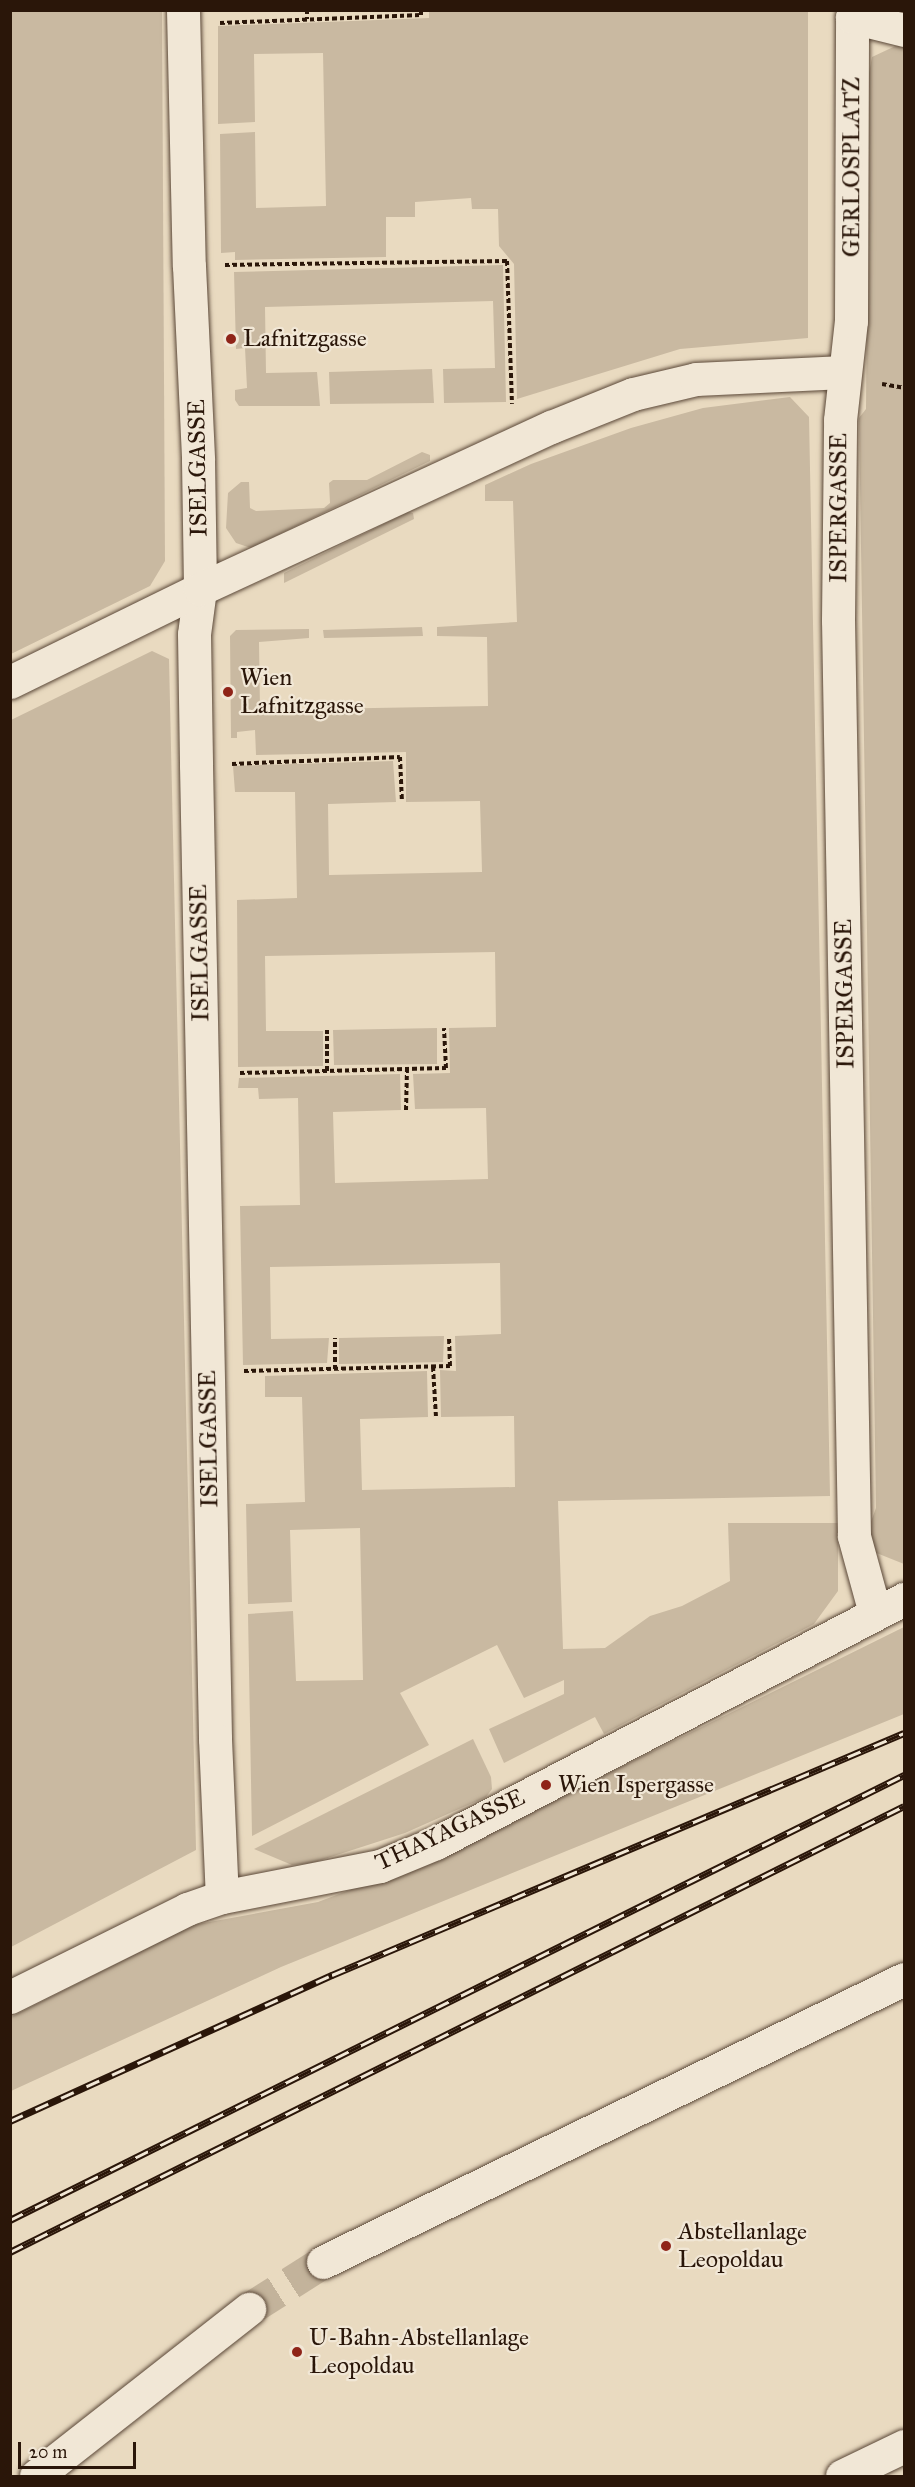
<!DOCTYPE html>
<html>
<head>
<meta charset="utf-8">
<style>
  body { margin:0 }
  #map { position:relative; width:915px; height:2487px; overflow:hidden; background:#e9dac0; font-family:"IM FELL Great Primer",serif }
  div>[style] { position:absolute }
  .green>* { inset:0; background:#c9b9a1 }
  .minor-tunnel>* { height:33px; margin-top:-16.5px; transform-origin:0; background:repeating-linear-gradient(90deg,#c3b39b 0 33px,transparent 0 49px) }
  .path>* { height:4px; margin-top:-2px; transform-origin:0; background:repeating-linear-gradient(90deg,#2a1609 0 4.5px,transparent 0 7.5px) }
  .roads { filter:drop-shadow(0 0 2px #5a4737) drop-shadow(0 0 2px #5a4737) }
  .minor>* { height:33px; margin:-16.5px; padding:0 16.5px; transform-origin:16.5px; border-radius:16.5px; background:#f1e7d6 }
  .rail>* { height:7px; margin-top:-3.5px; transform-origin:0; background:repeating-linear-gradient(90deg,#f1e7d6 0 14px,#2a1609 0 28px); box-sizing:border-box; border-block:2px solid #2a1609 }
  .dots>* { width:16px; height:16px; translate:-50% -50%; box-sizing:border-box; border:3px solid #f1e7d6; border-radius:50% }
  span { translate:-50% -50%; white-space:nowrap; text-align:center; line-height:1.15; -webkit-text-stroke:4.5px #f1e7d6; paint-order:stroke }
  .street-label { font-size:24px; color:#2a1609 }
  .poi-label { font-size:24px; color:#2a1609 }
  .left { translate:0 -50%; text-align:left }
  .frame { position:absolute; inset:0; border:12px solid #2a1609; pointer-events:none }
  .scale { position:absolute; left:18px; top:2442px; width:118px; height:27px; box-sizing:border-box; border:3px solid #2a1609; border-top:0; padding-left:8px; font-size:18px; line-height:21px; white-space:nowrap; color:#2a1609; -webkit-text-stroke:4px #f1e7d6; paint-order:stroke }
</style>
</head>
<body>
<div id="map">
  <div class="green">
    <div style="clip-path:polygon(11px 10px,162px 11px,165px 561px,150px 586px,11px 654px)"></div>
    <div style="clip-path:polygon(429px 11px,808px 11px,808px 338px,680px 349px,517px 399px,514px 264px,499px 246px,498px 209px,472px 209px,471px 198px,415px 202px,415px 217px,386px 217px,386px 257px,235px 260px,235px 252px,221px 253px,220px 134px,255px 132px,256px 208px,326px 206px,323px 53px,254px 54px,255px 122px,218px 124px,218px 26px,429px 18px)"></div>
    <div style="clip-path:polygon(904px 42px,904px 1564px,874px 1552px,869px 1527px,876px 1508px,859px 418px,866px 409px,869px 73px,872px 57px)"></div>
    <div style="clip-path:polygon(503px 265px,506px 402px,444px 403px,443px 369px,495px 368px,493px 301px,265px 307px,266px 373px,317px 372px,320px 406px,239px 406px,235px 400px,235px 390px,247px 388px,245px 348px,236px 349px,234px 272px)"></div>
    <div style="clip-path:polygon(432px 369px,434px 403px,330px 404px,329px 372px)"></div>
    <div style="clip-path:polygon(790px 397px,809px 417px,830px 1496px,558px 1501px,563px 1649px,605px 1648px,650px 1616px,682px 1606px,730px 1581px,728px 1523px,838px 1523px,838px 1591px,814px 1624px,604px 1734px,595px 1717px,504px 1763px,489px 1729px,564px 1694px,564px 1680px,524px 1698px,497px 1645px,400px 1693px,429px 1745px,252px 1836px,248px 1614px,293px 1611px,296px 1681px,363px 1680px,360px 1528px,290px 1530px,292px 1602px,248px 1604px,246px 1504px,305px 1502px,302px 1397px,265px 1397px,265px 1376px,427px 1371px,428px 1417px,360px 1419px,362px 1490px,515px 1487px,514px 1416px,441px 1417px,440px 1370px,456px 1371px,455px 1336px,501px 1334px,500px 1263px,270px 1267px,271px 1339px,329px 1338px,327px 1363px,243px 1365px,240px 1206px,300px 1205px,298px 1098px,259px 1099px,258px 1088px,238px 1088px,239px 1078px,400px 1074px,401px 1110px,333px 1112px,335px 1183px,488px 1179px,486px 1108px,415px 1109px,413px 1074px,450px 1073px,449px 1028px,496px 1027px,495px 952px,265px 956px,266px 1031px,323px 1031px,323px 1066px,238px 1067px,237px 900px,297px 898px,295px 792px,235px 792px,233px 766px,393px 761px,396px 802px,328px 804px,329px 875px,482px 872px,480px 801px,406px 802px,406px 752px,256px 755px,255px 730px,237px 732px,237px 738px,231px 738px,230px 636px,236px 630px,309px 629px,309px 638px,259px 642px,260px 710px,488px 706px,487px 637px,437px 636px,437px 627px,517px 622px,513px 501px,485px 501px,485px 485px,531px 464px,631px 428px,703px 408px)"></div>
    <div style="clip-path:polygon(422px 452px,430px 455px,430px 461px,251px 548px,236px 543px,226px 528px,228px 493px,241px 482px,249px 482px,250px 508px,256px 511px,324px 508px,330px 503px,329px 483px,333px 480px,367px 480px)"></div>
    <div style="clip-path:polygon(408px 512px,413px 513px,414px 519px,284px 583px,284px 573px)"></div>
    <div style="clip-path:polygon(422px 627px,423px 636px,324px 638px,323px 630px)"></div>
    <div style="clip-path:polygon(152px 651px,169px 659px,196px 1850px,11px 1947px,11px 720px)"></div>
    <div style="clip-path:polygon(437px 1028px,437px 1064px,334px 1065px,333px 1030px)"></div>
    <div style="clip-path:polygon(444px 1336px,443px 1362px,339px 1364px,339px 1338px)"></div>
    <div style="clip-path:polygon(904px 1627px,904px 1714px,281px 1967px,11px 2091px,11px 2017px,193px 1925px,318px 1902px,443px 1855px)"></div>
    <div style="clip-path:polygon(473px 1739px,491px 1777px,492px 1789px,486px 1797px,405px 1833px,312px 1863px,292px 1865px,254px 1849px)"></div>
  </div>
  <div class="minor-tunnel">
    <div style="left:249px;top:2309px;width:88px;rotate:-32.4deg"></div>
  </div>
  <div class="path">
    <div style="left:307px;top:10px;width:9px;rotate:90deg"></div>
    <div style="left:220px;top:23px;width:201px;rotate:-2.3deg"></div>
    <div style="left:421px;top:15px;width:5px;rotate:-90deg"></div>
    <div style="left:225px;top:265px;width:282px;rotate:-0.8deg"></div>
    <div style="left:507px;top:261px;width:143px;rotate:88deg"></div>
    <div style="left:882px;top:384px;width:22px;rotate:10deg"></div>
    <div style="left:232px;top:764px;width:168px;rotate:-2.4deg"></div>
    <div style="left:400px;top:757px;width:45px;rotate:87.5deg"></div>
    <div style="left:327px;top:1071px;width:41px;rotate:-90deg"></div>
    <div style="left:240px;top:1073px;width:206px;rotate:-1.4deg"></div>
    <div style="left:446px;top:1068px;width:40px;rotate:-92.9deg"></div>
    <div style="left:406px;top:1110px;width:41px;rotate:-88.6deg"></div>
    <div style="left:433px;top:1367px;width:50px;rotate:86.6deg"></div>
    <div style="left:335px;top:1369px;width:31px;rotate:-90deg"></div>
    <div style="left:244px;top:1371px;width:206px;rotate:-1.4deg"></div>
    <div style="left:450px;top:1366px;width:30px;rotate:-92deg"></div>
  </div>
  <div class="roads">
    <div class="minor">
      <div style="left:183px;top:10px;width:256px;rotate:88.7deg"></div>
      <div style="left:189px;top:266px;width:194px;rotate:87.3deg"></div>
      <div style="left:198px;top:460px;width:129px;rotate:89.1deg"></div>
      <div style="left:200px;top:589px;width:45px;rotate:97.6deg"></div>
      <div style="left:194px;top:634px;width:131px;rotate:89.1deg"></div>
      <div style="left:196px;top:765px;width:974px;rotate:88.88deg"></div>
      <div style="left:215px;top:1739px;width:158px;rotate:87.5deg"></div>
      <div style="left:10px;top:682px;width:212px;rotate:-26.1deg"></div>
      <div style="left:200px;top:589px;width:387px;rotate:-24.8deg"></div>
      <div style="left:551px;top:427px;width:88px;rotate:-21.9deg"></div>
      <div style="left:633px;top:394px;width:65px;rotate:-13.4deg"></div>
      <div style="left:696px;top:379px;width:148px;rotate:-2.7deg"></div>
      <div style="left:875px;top:1613px;width:80px;rotate:-105.3deg"></div>
      <div style="left:854px;top:1536px;width:916px;rotate:-91deg"></div>
      <div style="left:838px;top:620px;width:200px;rotate:-89.4deg"></div>
      <div style="left:840px;top:420px;width:100px;rotate:-83.7deg"></div>
      <div style="left:851px;top:321px;width:304px;rotate:-89.8deg"></div>
      <div style="left:852px;top:17px;width:54px;rotate:14deg"></div>
      <div style="left:10px;top:1997px;width:198px;rotate:-26.4deg"></div>
      <div style="left:187px;top:1909px;width:37px;rotate:-19deg"></div>
      <div style="left:222px;top:1897px;width:161px;rotate:-11.1deg"></div>
      <div style="left:380px;top:1866px;width:61px;rotate:-22.3deg"></div>
      <div style="left:436px;top:1843px;width:528px;rotate:-27.54deg"></div>
      <div style="left:323px;top:2262px;width:646px;rotate:-25.97deg"></div>
      <div style="left:36px;top:2476px;width:271px;rotate:-38.1deg"></div>
      <div style="left:842px;top:2476px;width:69px;rotate:-25.8deg"></div>
    </div>
  </div>
  <div class="rail">
    <div style="left:10px;top:2121px;width:354px;rotate:-24.4deg"></div>
    <div style="left:332px;top:1975px;width:621px;rotate:-22.93deg"></div>
    <div style="left:10px;top:2220px;width:999px;rotate:-26.46deg"></div>
    <div style="left:10px;top:2252px;width:999px;rotate:-26.51deg"></div>
  </div>
  <div class="dots">
    <div style="left:231px;top:339px;background:#8f2418"></div>
    <div style="left:228px;top:692px;background:#8f2418"></div>
    <div style="left:546px;top:1785px;background:#8f2418"></div>
    <div style="left:666px;top:2246px;background:#8f2418"></div>
    <div style="left:297px;top:2352px;background:#8f2418"></div>
  </div>
  <div class="street-label">
    <span style="left:852px;top:167px;rotate:-90deg">GERLOSPLATZ</span>
    <span style="left:198px;top:468px;rotate:-91deg">ISELGASSE</span>
    <span style="left:839px;top:508px;rotate:-90deg">ISPERGASSE</span>
    <span style="left:200px;top:953px;rotate:-91deg">ISELGASSE</span>
    <span style="left:845px;top:994px;rotate:-91deg">ISPERGASSE</span>
    <span style="left:209px;top:1439px;rotate:-91deg">ISELGASSE</span>
    <span style="left:450px;top:1830px;rotate:-25deg">THAYAGASSE</span>
  </div>
  <div class="poi-label">
    <span class="left" style="left:243px;top:339px">Lafnitzgasse</span>
    <span class="left" style="left:240px;top:692px">Wien<br>Lafnitzgasse</span>
    <span class="left" style="left:558px;top:1785px">Wien Ispergasse</span>
    <span class="left" style="left:678px;top:2246px">Abstellanlage<br>Leopoldau</span>
    <span class="left" style="left:309px;top:2352px">U-Bahn-Abstellanlage<br>Leopoldau</span>
  </div>
  <div class="frame"></div>
  <div class="scale">20 m</div>
</div>
</body>
</html>
